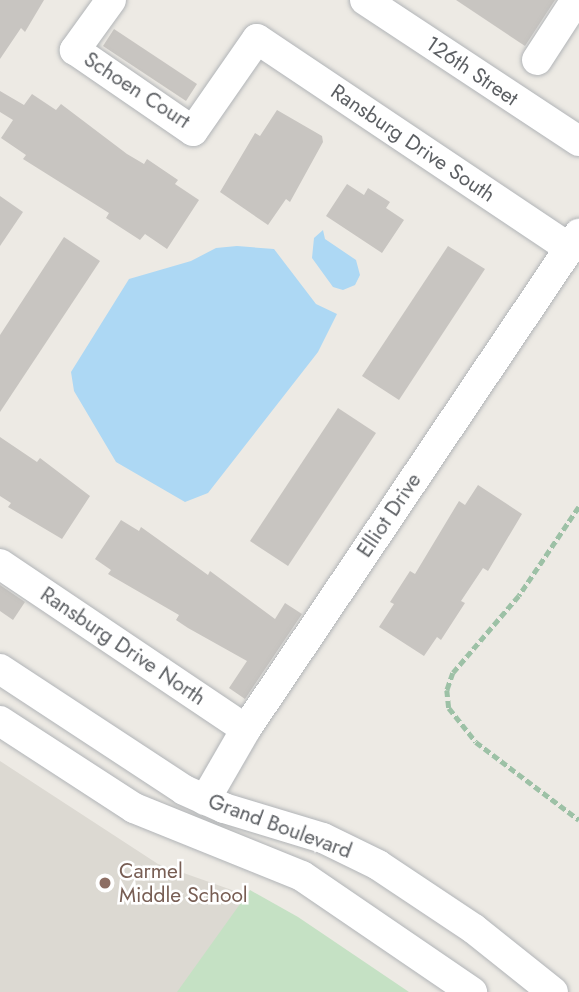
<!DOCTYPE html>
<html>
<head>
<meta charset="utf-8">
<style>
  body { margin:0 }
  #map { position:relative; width:579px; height:992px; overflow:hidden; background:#edeae4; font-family:Jost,sans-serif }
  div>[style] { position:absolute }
  .education>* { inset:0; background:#dcd9d2 }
  .green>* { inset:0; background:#c5e1c4 }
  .water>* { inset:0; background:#add8f4 }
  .building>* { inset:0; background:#c8c5c1 }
  .path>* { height:4.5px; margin-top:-2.25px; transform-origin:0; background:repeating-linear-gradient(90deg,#9dc1a6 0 7px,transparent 0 10.5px) }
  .roads { filter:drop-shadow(0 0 2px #b1b4b7) drop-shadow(0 0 2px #b1b4b7) }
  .minor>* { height:30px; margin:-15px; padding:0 15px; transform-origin:15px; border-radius:15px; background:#fff }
  .dots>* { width:19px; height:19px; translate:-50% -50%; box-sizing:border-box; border:4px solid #fff; border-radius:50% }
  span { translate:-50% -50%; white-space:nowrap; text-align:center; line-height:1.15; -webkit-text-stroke:5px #fff; paint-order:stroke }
  .street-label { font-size:21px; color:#5c5f63 }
  .education-label { font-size:21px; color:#785e54 }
  .left { translate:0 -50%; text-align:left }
</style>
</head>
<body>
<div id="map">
  <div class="education">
    <div style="clip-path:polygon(0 761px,158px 864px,263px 901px,400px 992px,0 992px)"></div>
  </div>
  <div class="green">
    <div style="clip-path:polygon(250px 890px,298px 917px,409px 992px,177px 992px)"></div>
  </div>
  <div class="water">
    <div style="clip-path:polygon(323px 230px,325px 239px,356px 260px,360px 275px,355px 285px,343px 290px,333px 287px,312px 258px,314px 238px)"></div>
    <div style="clip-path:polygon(237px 246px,274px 249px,316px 304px,337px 314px,318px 352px,208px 493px,185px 502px,116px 462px,74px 391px,71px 372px,129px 279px,191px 261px,216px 248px)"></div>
  </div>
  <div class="building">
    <div style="clip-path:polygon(0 0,44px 0,25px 32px,21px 28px,0 59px)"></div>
    <div style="clip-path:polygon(456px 0,555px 0,525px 46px)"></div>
    <div style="clip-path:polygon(114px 29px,197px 84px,186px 101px,103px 46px)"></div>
    <div style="clip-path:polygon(0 91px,24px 105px,32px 94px,56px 110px,61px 104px,127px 154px,144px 164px,147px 159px,178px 180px,175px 184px,199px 200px,167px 249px,145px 234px,140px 240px,106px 218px,109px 213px,23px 159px,26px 155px,1px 138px,13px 120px,0 112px)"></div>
    <div style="clip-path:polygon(277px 110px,322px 136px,323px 142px,290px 202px,286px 199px,268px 225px,220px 192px,255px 133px,260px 136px)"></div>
    <div style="clip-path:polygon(347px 184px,364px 195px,368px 188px,390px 202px,386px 208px,404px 220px,382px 253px,326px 216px)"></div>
    <div style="clip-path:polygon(0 196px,23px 212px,0 246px)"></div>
    <div style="clip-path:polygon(64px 237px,100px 261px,0 412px,0 335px)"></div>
    <div style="clip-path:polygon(448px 246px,485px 269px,399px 400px,362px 376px)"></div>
    <div style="clip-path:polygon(338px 408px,376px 433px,288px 566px,250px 541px)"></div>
    <div style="clip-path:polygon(0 437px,37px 462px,40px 458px,90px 496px,62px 539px,8px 507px,11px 503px,0 496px)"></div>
    <div style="clip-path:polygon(478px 485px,522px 514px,488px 571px,483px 568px,461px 601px,465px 603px,441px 640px,437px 637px,424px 656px,379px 627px,394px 604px,390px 602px,410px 571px,415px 574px,459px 501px,465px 505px)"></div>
    <div style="clip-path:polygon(121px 520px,139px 531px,141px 527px,208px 575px,210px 571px,275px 619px,285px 603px,302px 614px,245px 699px,229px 688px,247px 661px,188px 628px,176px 620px,179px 615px,108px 574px,111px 570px,95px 559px)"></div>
    <div style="clip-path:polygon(0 585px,25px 602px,13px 620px,0 611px)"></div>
  </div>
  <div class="path">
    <div style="left:579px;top:507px;width:107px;rotate:124deg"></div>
    <div style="left:519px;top:596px;width:101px;rotate:130.6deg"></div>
    <div style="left:453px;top:673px;width:18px;rotate:109deg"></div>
    <div style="left:447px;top:690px;width:18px;rotate:84deg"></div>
    <div style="left:449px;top:708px;width:43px;rotate:51.5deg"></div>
    <div style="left:476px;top:742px;width:129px;rotate:37.1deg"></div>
  </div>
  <div class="roads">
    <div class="minor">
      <div style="left:111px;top:0;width:62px;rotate:125.8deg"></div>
      <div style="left:75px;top:50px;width:143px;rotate:34.5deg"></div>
      <div style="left:193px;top:131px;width:112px;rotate:-55.2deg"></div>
      <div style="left:257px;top:39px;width:376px;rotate:33.8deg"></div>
      <div style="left:365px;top:0;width:256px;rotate:33.4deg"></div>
      <div style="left:537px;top:60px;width:72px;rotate:-57deg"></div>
      <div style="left:0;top:564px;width:296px;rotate:33.9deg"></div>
      <div style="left:0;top:669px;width:220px;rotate:33.3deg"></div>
      <div style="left:184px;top:790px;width:44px;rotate:24.2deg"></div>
      <div style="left:224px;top:808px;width:103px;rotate:16.9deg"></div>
      <div style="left:323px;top:838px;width:61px;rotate:26.1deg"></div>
      <div style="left:378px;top:865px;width:115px;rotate:33.7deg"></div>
      <div style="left:474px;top:929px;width:101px;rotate:38.6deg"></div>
      <div style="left:0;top:721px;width:160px;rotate:33deg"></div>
      <div style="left:134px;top:808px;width:181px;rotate:22deg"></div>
      <div style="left:302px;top:876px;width:206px;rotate:34.3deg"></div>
      <div style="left:205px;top:800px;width:82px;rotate:-60deg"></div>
      <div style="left:246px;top:729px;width:597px;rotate:-56.07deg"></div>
    </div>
  </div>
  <div class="dots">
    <div style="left:105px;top:883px;background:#8d6e63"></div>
  </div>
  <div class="street-label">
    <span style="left:472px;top:71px;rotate:34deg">126th Street</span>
    <span style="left:137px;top:90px;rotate:33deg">Schoen Court</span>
    <span style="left:413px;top:143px;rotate:34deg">Ransburg Drive South</span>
    <span style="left:389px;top:515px;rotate:-56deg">Elliot Drive</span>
    <span style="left:123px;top:646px;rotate:34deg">Ransburg Drive North</span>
    <span style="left:280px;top:826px;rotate:20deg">Grand Boulevard</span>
  </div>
  <div class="education-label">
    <span class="left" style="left:119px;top:883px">Carmel<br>Middle School</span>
  </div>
</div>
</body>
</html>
